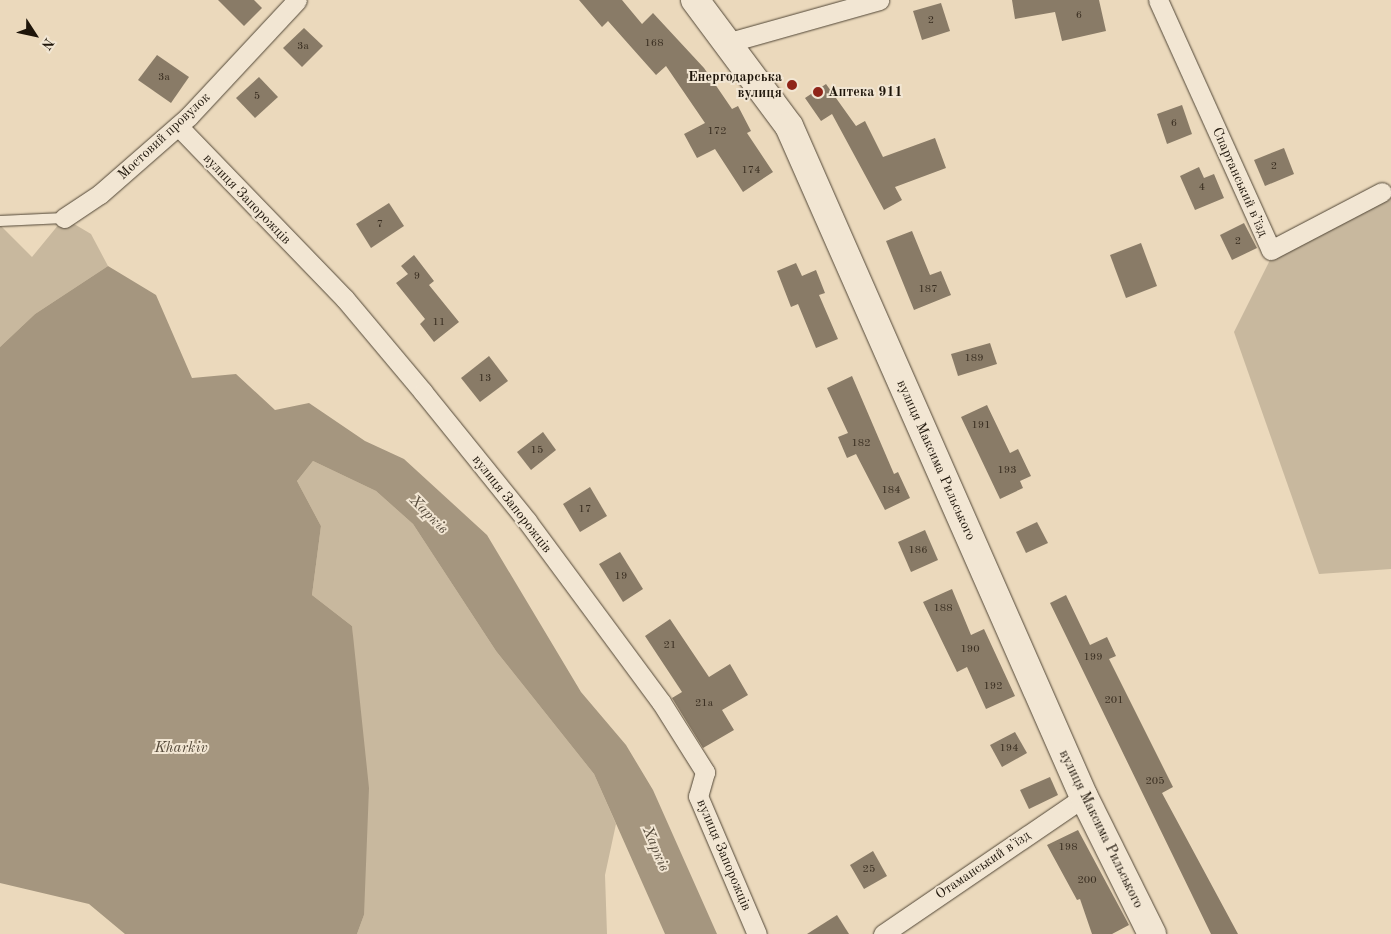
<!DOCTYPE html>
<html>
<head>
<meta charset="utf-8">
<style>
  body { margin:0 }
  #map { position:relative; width:1391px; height:934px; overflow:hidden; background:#ebd9bc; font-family:"Old Standard TT",serif }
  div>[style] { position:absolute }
  .green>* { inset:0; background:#c8b89e }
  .water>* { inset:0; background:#a5967f }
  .building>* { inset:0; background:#897b67 }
  .roads { filter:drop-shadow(0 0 1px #514636) drop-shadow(0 0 1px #514636) }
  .service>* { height:10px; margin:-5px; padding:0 5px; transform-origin:5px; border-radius:5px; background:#f2e6d3 }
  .minor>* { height:19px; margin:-9.5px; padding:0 9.5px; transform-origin:9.5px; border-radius:9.5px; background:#f2e6d3 }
  .secondary>* { height:28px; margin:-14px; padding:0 14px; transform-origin:14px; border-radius:14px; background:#f2e6d3 }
  .dots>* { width:14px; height:14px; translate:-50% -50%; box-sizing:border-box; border:2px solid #f2e6d3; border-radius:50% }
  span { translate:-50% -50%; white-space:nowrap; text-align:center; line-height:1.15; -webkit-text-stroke:4px #f2e6d3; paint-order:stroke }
  .number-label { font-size:11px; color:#392e21 }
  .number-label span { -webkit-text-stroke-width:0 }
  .poi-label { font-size:14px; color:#1e150a; font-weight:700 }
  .right { translate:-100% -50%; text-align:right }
  .left { translate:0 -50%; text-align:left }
  .street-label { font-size:14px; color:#1e150a }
  .water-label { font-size:15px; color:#544939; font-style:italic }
  .north { position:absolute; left:10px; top:10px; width:50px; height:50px; -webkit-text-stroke:4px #f2e6d3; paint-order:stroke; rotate:125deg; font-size:14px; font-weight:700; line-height:20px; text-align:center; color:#1e150a }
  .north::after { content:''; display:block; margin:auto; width:18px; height:22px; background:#1e150a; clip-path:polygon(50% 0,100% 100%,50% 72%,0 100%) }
</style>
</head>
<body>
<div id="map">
  <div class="green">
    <div style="clip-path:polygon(1391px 193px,1391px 569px,1319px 574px,1234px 332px,1272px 256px)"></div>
    <div style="clip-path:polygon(64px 218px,91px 234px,108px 266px,35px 314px,0 347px,0 225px,32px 257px)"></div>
    <div style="clip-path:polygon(313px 461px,376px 491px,413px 524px,496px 651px,594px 774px,616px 824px,605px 875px,607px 934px,357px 934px,364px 915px,352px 626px,312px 595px,321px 526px,297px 481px)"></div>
  </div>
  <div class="water">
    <div style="clip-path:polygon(108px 266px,156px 295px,192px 378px,236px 374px,275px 410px,309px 403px,365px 441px,404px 459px,487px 535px,581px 692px,626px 745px,653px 790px,717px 934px,665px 934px,594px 774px,496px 651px,413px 524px,376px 491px,313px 461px,297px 481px,321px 526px,312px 595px,352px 626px,369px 788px,364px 915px,357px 934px,125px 934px,89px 904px,0 883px,0 347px,35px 314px)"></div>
  </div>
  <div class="building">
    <div style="clip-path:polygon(218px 0,254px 0,262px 8px,244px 26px)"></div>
    <div style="clip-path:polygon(579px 0,622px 0,642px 24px,653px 13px,704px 68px,732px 109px,738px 106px,751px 131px,747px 133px,773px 172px,743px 192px,715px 149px,697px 158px,684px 134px,705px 123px,666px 66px,656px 75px,608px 21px,602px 27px)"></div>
    <div style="clip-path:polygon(1012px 0,1099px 0,1106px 31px,1062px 41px,1055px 12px,1015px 19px)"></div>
    <div style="clip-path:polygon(941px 3px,950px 31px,922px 40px,913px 11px)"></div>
    <div style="clip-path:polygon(304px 28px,323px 46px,302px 67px,283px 48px)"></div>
    <div style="clip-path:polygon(157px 55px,189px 77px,171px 103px,138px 80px)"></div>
    <div style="clip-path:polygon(259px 77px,278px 97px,255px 118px,236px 98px)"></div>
    <div style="clip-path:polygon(826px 84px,856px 126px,865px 121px,883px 157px,935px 138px,946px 168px,895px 187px,902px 200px,884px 210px,832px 114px,821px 121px,805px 98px)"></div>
    <div style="clip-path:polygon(1182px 105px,1192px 134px,1167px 144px,1157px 114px)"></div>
    <div style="clip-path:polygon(1284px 148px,1294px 174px,1265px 186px,1254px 160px)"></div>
    <div style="clip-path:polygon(1199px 167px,1204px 178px,1214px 174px,1224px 198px,1195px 210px,1180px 176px)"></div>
    <div style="clip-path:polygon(389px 203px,404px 226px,371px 248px,356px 224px)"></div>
    <div style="clip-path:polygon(1244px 223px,1257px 248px,1232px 260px,1220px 235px)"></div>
    <div style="clip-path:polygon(912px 231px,930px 275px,941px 271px,951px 295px,914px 310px,886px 241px)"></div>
    <div style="clip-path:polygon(1141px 243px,1157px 286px,1126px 298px,1110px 255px)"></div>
    <div style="clip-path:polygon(414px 255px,434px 281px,429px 285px,459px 322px,434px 342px,420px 324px,425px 319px,396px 283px,408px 274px,401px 266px)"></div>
    <div style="clip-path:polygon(796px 263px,802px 276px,816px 270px,825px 293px,819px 295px,838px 339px,816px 348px,798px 304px,791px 307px,777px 271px)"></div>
    <div style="clip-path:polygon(990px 343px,997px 364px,958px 376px,951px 354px)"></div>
    <div style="clip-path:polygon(489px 356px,508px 381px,480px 402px,461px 378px)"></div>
    <div style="clip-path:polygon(852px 376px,894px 474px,898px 472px,910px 498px,885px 510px,856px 454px,847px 458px,838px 437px,848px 433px,827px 388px)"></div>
    <div style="clip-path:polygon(987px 405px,1010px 453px,1018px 449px,1031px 476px,1020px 481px,1023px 488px,1000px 499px,961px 417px)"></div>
    <div style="clip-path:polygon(543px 432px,556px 450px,531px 470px,517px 452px)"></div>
    <div style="clip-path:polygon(590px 487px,607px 516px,580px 532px,563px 504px)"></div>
    <div style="clip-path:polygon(1037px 522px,1048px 543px,1026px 553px,1016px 532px)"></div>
    <div style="clip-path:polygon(925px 530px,938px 560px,911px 572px,898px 542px)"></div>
    <div style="clip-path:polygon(620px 552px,643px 589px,623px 602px,599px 564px)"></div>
    <div style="clip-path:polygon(952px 589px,971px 635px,984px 629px,1015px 696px,986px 709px,967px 667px,957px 672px,923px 602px)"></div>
    <div style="clip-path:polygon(1066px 595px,1090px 645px,1107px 637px,1116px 656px,1109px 659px,1173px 787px,1162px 793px,1238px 934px,1211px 934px,1050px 603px)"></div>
    <div style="clip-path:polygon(670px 619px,709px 677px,730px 664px,748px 695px,722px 710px,734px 730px,703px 748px,672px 698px,682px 692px,645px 636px)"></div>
    <div style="clip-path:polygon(1015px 732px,1027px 753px,1002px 767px,990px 745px)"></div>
    <div style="clip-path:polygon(1050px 777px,1058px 795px,1029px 809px,1020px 790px)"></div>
    <div style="clip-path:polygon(1078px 830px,1129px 925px,1112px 934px,1092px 934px,1080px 899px,1077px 900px,1047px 845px)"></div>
    <div style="clip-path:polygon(873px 851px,887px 876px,864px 889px,850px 865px)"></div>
    <div style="clip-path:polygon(837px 915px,849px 934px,807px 934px)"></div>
  </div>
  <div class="roads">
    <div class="service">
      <div style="left:0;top:221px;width:64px;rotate:-2.7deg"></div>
    </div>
    <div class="minor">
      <div style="left:1158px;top:0;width:274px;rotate:65.7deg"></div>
      <div style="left:1271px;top:250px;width:125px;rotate:-27.6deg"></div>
      <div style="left:730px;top:42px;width:155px;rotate:-15.7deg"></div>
      <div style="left:178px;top:126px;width:240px;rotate:46deg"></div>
      <div style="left:345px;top:299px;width:121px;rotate:50deg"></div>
      <div style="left:423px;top:392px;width:166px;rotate:51.1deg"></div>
      <div style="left:527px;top:521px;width:225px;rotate:53.5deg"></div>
      <div style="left:661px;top:702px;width:83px;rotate:57.8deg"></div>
      <div style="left:705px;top:772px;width:25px;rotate:106deg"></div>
      <div style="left:698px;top:796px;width:150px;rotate:66.9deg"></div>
      <div style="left:64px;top:218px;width:43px;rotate:-33.7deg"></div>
      <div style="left:100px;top:194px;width:118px;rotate:-41.2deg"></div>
      <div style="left:189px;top:116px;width:158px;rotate:-47deg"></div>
      <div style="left:883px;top:934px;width:243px;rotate:-34.3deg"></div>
    </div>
    <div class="secondary">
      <div style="left:695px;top:0;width:157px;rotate:53.3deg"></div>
      <div style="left:789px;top:126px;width:733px;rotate:66.27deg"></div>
      <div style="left:1084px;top:797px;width:153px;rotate:63.6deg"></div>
    </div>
  </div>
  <div class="dots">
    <div style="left:792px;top:85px;background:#8f2418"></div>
    <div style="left:818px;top:92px;background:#8f2418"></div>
  </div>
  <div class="number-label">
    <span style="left:1079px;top:16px">6</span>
    <span style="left:931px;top:21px">2</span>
    <span style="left:654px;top:44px">168</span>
    <span style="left:303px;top:47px">3а</span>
    <span style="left:164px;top:78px">3а</span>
    <span style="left:257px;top:97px">5</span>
    <span style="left:1174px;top:124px">6</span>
    <span style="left:717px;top:132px">172</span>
    <span style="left:1274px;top:167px">2</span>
    <span style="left:751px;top:171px">174</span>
    <span style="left:1202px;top:188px">4</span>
    <span style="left:380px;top:225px">7</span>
    <span style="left:1238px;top:242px">2</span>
    <span style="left:417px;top:277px">9</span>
    <span style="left:928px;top:290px">187</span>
    <span style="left:439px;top:323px">11</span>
    <span style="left:974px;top:359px">189</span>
    <span style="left:485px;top:379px">13</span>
    <span style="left:981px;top:426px">191</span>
    <span style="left:861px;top:444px">182</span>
    <span style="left:537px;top:451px">15</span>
    <span style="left:1007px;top:471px">193</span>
    <span style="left:891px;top:491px">184</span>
    <span style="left:585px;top:510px">17</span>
    <span style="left:918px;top:551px">186</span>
    <span style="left:621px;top:577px">19</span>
    <span style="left:943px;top:609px">188</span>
    <span style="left:670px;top:646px">21</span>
    <span style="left:970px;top:650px">190</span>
    <span style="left:1093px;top:658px">199</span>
    <span style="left:993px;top:687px">192</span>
    <span style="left:1114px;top:701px">201</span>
    <span style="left:704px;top:704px">21а</span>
    <span style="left:1009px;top:749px">194</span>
    <span style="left:1155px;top:782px">205</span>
    <span style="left:1068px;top:848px">198</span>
    <span style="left:869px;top:870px">25</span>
    <span style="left:1087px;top:881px">200</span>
  </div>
  <div class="poi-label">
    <span class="right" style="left:782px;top:85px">Енергодарська<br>вулиця</span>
    <span class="left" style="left:828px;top:92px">Аптека 911</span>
  </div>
  <div class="street-label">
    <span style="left:164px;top:136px;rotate:-43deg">Мостовий провулок</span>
    <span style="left:1240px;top:182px;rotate:66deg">Спартанський в’їзд</span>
    <span style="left:247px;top:199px;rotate:46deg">вулиця Запорожців</span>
    <span style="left:936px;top:460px;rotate:66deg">вулиця Максима Рильського</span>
    <span style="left:512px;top:504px;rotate:52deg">вулиця Запорожців</span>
    <span style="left:1101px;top:829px;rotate:64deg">вулиця Максима Рильського</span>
    <span style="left:724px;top:855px;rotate:67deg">вулиця Запорожців</span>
    <span style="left:983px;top:865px;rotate:-34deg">Отаманський в'їзд</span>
  </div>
  <div class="water-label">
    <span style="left:428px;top:515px;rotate:45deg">Харків</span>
    <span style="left:181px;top:749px">Kharkiv</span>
    <span style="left:655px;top:849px;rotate:67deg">Харків</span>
  </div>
  <div class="north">N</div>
</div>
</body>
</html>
